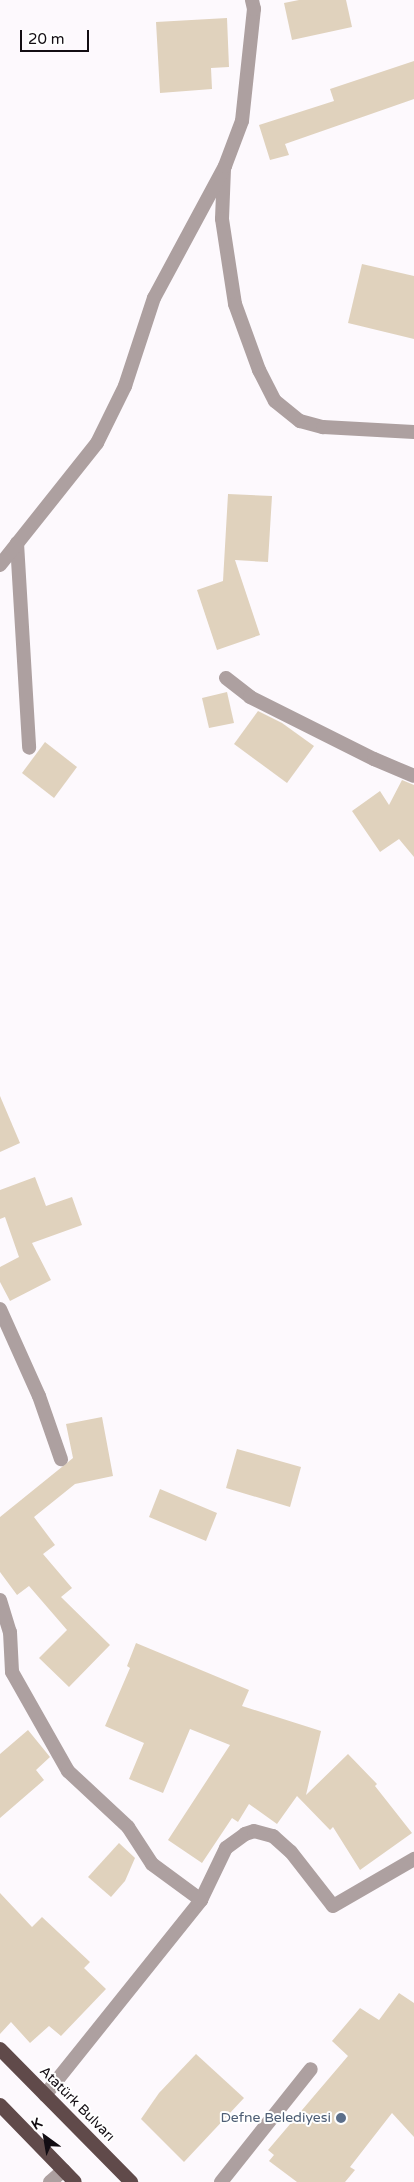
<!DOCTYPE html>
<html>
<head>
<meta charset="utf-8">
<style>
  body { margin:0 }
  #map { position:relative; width:414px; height:2182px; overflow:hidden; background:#fdf9fd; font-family:"Varela Round",sans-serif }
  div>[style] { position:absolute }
  .building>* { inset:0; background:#e0d2bd }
  .minor>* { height:14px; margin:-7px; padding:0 7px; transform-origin:7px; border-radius:7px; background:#ada0a0 }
  .trunk>* { height:14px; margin:-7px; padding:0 7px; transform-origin:7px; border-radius:7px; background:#604a4a }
  .dots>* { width:14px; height:14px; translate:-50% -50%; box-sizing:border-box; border:2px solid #fff; border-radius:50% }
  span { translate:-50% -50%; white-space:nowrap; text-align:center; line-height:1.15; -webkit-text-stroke:4px #fff; paint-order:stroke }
  .street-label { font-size:14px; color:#130d13 }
  .service-label { font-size:14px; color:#4e5e75 }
  .right { translate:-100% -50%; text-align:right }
  .north { position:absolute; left:20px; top:2112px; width:50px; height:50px; -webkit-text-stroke:4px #fff; paint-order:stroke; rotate:328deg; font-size:14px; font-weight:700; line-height:20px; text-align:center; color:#130d13 }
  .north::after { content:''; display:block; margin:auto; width:18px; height:22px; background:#130d13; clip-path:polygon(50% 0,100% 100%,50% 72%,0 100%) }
  .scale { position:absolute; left:20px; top:30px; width:69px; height:22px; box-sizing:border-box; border:2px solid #130d13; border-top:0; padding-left:6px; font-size:15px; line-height:18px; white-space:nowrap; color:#130d13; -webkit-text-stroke:4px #fff; paint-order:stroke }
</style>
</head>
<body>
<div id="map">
  <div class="building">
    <div style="clip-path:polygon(299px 0,346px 0,352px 27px,292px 40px,284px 3px)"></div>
    <div style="clip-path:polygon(227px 18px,229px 67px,211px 68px,212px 89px,160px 93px,156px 22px)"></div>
    <div style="clip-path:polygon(414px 61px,414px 99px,285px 144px,289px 155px,270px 160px,259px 125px,334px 101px,330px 89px)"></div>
    <div style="clip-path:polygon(362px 264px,414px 276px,414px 339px,348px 323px)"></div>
    <div style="clip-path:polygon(228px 494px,272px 496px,268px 562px,235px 560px,260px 635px,217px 650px,197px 590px,223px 581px)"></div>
    <div style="clip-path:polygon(227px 692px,234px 723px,209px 728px,202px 698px)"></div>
    <div style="clip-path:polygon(258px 711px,282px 723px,314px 746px,287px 783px,234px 744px)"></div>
    <div style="clip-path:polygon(45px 742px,77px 767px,54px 798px,22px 773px)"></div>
    <div style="clip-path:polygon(402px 780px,414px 785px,414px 857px,399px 839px,380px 852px,352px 811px,380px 791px,389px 805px)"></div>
    <div style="clip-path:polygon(0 1096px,20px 1143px,0 1152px)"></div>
    <div style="clip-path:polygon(35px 1177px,46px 1206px,72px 1197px,82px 1225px,32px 1243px,51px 1280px,10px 1301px,0 1282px,0 1267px,19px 1257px,5px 1217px,0 1219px,0 1190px)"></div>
    <div style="clip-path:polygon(102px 1417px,113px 1476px,75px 1484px,34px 1517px,55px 1545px,43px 1554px,72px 1588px,61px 1597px,110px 1645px,69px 1687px,39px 1658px,67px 1630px,29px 1586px,17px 1595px,0 1572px,0 1517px,73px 1458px,66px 1424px)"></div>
    <div style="clip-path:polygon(237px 1449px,301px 1467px,290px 1507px,226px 1488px)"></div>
    <div style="clip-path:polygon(160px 1489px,217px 1513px,206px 1541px,149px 1517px)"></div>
    <div style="clip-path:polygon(136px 1643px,249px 1690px,242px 1706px,321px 1731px,306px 1795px,348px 1754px,377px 1784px,375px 1786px,412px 1833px,360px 1870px,333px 1827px,330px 1830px,297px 1796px,277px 1824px,249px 1804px,238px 1822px,232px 1818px,202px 1863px,168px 1840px,230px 1745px,190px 1729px,163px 1793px,129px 1779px,144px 1743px,105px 1726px,130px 1668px,127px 1666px)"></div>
    <div style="clip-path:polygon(28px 1730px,50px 1757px,36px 1770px,44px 1780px,0 1818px,0 1754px)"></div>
    <div style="clip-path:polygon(119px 1843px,135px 1858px,125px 1881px,111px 1897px,88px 1877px)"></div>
    <div style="clip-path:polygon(0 1893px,32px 1927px,42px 1917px,90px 1962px,84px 1968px,106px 1989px,61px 2036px,49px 2026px,30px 2043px,11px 2022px,0 2034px)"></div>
    <div style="clip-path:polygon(399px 1993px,414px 2003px,414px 2137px,392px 2113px,350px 2167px,355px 2170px,345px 2182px,297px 2182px,269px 2161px,274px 2155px,268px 2150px,348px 2056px,332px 2041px,360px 2008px,379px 2020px)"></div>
    <div style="clip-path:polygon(196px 2054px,244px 2098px,184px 2162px,141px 2119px,159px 2093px)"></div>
  </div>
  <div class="minor">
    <div style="left:224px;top:169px;width:50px;rotate:92.3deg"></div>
    <div style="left:222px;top:219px;width:86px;rotate:81.3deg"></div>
    <div style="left:235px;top:304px;width:70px;rotate:70deg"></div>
    <div style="left:259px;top:370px;width:35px;rotate:63deg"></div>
    <div style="left:275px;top:401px;width:32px;rotate:39deg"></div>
    <div style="left:300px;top:421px;width:24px;rotate:15deg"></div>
    <div style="left:323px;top:427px;width:91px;rotate:3.1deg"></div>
    <div style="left:17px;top:543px;width:205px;rotate:86.6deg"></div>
    <div style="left:0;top:565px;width:156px;rotate:-51.5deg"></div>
    <div style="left:97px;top:443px;width:64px;rotate:-63.8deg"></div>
    <div style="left:125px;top:386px;width:93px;rotate:-71.8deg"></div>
    <div style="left:154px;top:298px;width:150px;rotate:-61.7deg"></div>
    <div style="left:225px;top:166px;width:48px;rotate:-69.3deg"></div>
    <div style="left:242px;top:121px;width:113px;rotate:-83.9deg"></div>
    <div style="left:254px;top:9px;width:9px;rotate:-103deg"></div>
    <div style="left:226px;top:678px;width:31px;rotate:38deg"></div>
    <div style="left:250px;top:697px;width:139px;rotate:26.6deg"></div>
    <div style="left:374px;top:759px;width:43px;rotate:23deg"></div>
    <div style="left:0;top:1309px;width:95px;rotate:65.9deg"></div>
    <div style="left:39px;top:1396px;width:67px;rotate:70.8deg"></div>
    <div style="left:0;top:1600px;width:34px;rotate:73deg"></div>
    <div style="left:10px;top:1632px;width:40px;rotate:87.1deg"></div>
    <div style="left:12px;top:1672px;width:114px;rotate:60.5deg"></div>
    <div style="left:68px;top:1771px;width:82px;rotate:43deg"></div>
    <div style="left:128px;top:1827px;width:44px;rotate:57deg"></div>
    <div style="left:152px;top:1864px;width:61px;rotate:36.3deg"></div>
    <div style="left:45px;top:2095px;width:250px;rotate:-51.3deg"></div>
    <div style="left:201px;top:1900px;width:58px;rotate:-64.3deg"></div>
    <div style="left:226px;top:1848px;width:24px;rotate:-36deg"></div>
    <div style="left:245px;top:1834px;width:9px;rotate:-18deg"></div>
    <div style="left:254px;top:1831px;width:20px;rotate:15deg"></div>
    <div style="left:273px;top:1836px;width:24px;rotate:42deg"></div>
    <div style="left:291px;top:1852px;width:68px;rotate:52.1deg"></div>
    <div style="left:333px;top:1906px;width:94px;rotate:-30.1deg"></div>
    <div style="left:50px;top:2182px;width:18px;rotate:-41deg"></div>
    <div style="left:221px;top:2182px;width:144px;rotate:-51.5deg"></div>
  </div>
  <div class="trunk">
    <div style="left:0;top:2049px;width:187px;rotate:45.4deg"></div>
    <div style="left:0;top:2105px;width:107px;rotate:45.8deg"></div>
  </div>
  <div class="dots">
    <div style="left:341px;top:2118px;background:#5c6f8a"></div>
  </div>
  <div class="street-label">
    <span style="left:77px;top:2104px;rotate:45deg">Atatürk Bulvarı</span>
  </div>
  <div class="service-label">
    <span class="right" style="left:331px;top:2118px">Defne Belediyesi</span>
  </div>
  <div class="north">K</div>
  <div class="scale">20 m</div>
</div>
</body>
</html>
